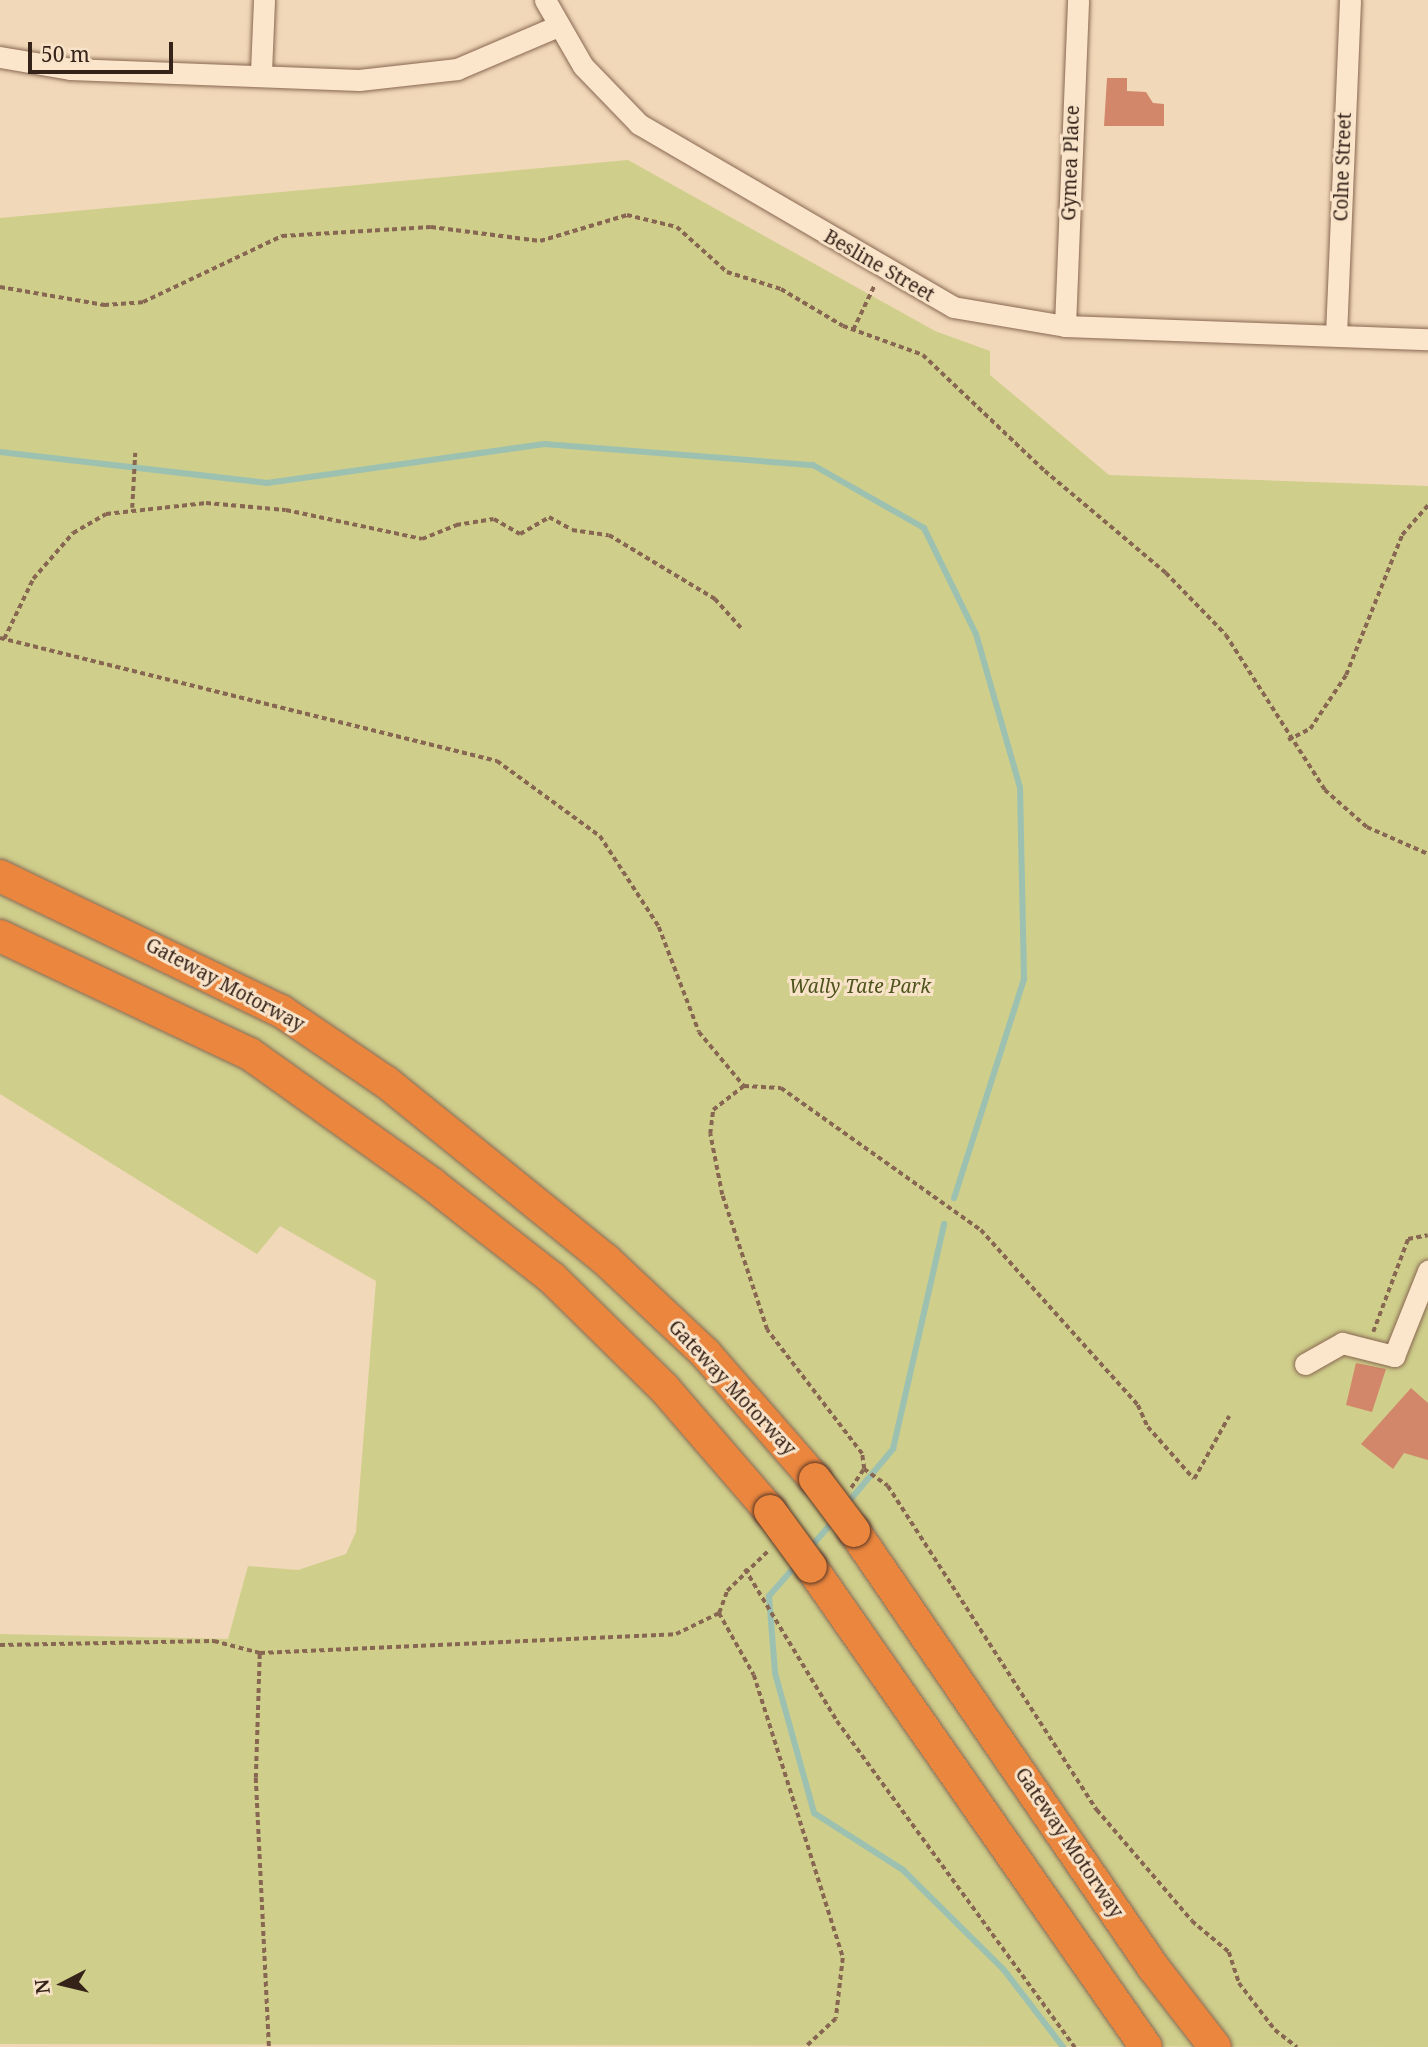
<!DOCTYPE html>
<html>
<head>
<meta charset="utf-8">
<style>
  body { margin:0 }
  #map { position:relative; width:1428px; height:2047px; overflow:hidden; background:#f1d8b8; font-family:"Noto Serif",serif }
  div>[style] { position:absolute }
  .green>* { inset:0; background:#cfce8b }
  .stream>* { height:6px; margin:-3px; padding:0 3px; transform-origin:3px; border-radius:3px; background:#9dc1b1 }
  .building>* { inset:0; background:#d3876a }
  .path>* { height:3.5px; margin-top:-1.75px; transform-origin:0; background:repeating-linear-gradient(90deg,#886752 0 5px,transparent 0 8.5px) }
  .roads { filter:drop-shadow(0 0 2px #886752) drop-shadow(0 0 2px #886752) }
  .minor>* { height:21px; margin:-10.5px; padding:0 10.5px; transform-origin:10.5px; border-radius:10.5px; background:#fce6cb }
  .highway>* { height:32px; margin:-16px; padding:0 16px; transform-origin:16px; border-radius:16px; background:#eb863e }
  .bridges { filter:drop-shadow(0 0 2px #553627) drop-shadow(0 0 2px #553627) }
  .highway-bridge>* { height:32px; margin:-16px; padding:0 16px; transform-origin:16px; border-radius:16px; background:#eb863e }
  span { translate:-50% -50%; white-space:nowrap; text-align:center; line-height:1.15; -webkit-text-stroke:6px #f8e3c8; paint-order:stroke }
  .street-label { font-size:19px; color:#352219 }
  .park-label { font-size:19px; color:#4e541d; font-style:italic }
  .north { position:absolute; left:28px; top:1949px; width:70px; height:70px; -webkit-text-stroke:5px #f8e3c8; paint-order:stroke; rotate:263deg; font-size:19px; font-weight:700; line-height:28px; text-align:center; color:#352219 }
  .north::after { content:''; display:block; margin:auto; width:24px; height:32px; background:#352219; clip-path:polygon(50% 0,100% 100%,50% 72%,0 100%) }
  .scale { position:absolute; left:28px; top:42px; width:145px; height:32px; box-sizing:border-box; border:4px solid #352219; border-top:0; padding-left:9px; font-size:21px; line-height:24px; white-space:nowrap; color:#352219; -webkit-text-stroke:5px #f8e3c8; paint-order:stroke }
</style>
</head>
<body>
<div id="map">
  <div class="green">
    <div style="clip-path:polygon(628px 160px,935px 331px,990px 351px,990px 375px,1109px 475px,1428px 486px,1428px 2047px,0 2044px,0 1634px,228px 1639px,248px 1566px,298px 1570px,346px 1554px,356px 1532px,376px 1281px,280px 1226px,257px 1254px,0 1094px,0 218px)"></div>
  </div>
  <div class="stream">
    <div style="left:0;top:452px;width:269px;rotate:6.6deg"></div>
    <div style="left:267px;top:483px;width:280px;rotate:-8deg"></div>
    <div style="left:544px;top:444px;width:270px;rotate:4.5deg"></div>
    <div style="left:813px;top:465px;width:128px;rotate:29.6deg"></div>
    <div style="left:924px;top:528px;width:118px;rotate:63.9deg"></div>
    <div style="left:976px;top:634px;width:159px;rotate:74deg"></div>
    <div style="left:1020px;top:787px;width:192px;rotate:88.8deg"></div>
    <div style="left:1024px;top:979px;width:230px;rotate:107.7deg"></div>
    <div style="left:845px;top:1506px;width:75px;rotate:-49.9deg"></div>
    <div style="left:893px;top:1449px;width:231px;rotate:-77.2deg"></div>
    <div style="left:809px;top:1549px;width:38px;rotate:-49deg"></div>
    <div style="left:798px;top:1563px;width:44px;rotate:131.3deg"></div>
    <div style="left:769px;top:1596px;width:77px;rotate:85.5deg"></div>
    <div style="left:775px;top:1673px;width:145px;rotate:74.4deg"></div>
    <div style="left:814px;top:1813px;width:106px;rotate:32.6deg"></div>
    <div style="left:903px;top:1870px;width:142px;rotate:44.7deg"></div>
    <div style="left:1004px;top:1970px;width:97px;rotate:52.5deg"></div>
  </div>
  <div class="building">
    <div style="clip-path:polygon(1107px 78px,1127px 78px,1127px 91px,1146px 92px,1153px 103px,1164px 104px,1164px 126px,1104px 126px)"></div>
    <div style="clip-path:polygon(1356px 1363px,1386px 1369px,1372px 1412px,1346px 1405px)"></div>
    <div style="clip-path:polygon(1411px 1388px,1428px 1403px,1428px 1460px,1404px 1453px,1393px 1469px,1361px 1444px)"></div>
  </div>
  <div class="path">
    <div style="left:0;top:287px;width:106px;rotate:9.8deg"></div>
    <div style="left:104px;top:305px;width:39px;rotate:-4deg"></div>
    <div style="left:143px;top:302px;width:154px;rotate:-25.4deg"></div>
    <div style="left:282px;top:236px;width:149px;rotate:-3.5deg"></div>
    <div style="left:431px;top:227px;width:110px;rotate:7.3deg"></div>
    <div style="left:540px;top:241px;width:91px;rotate:-16.6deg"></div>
    <div style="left:627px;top:215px;width:51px;rotate:13.5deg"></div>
    <div style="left:677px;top:227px;width:67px;rotate:42deg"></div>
    <div style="left:727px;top:272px;width:57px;rotate:17.5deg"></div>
    <div style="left:781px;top:289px;width:72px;rotate:30.8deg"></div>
    <div style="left:843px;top:326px;width:85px;rotate:19.9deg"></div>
    <div style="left:923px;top:355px;width:168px;rotate:43.6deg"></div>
    <div style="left:1045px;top:471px;width:158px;rotate:40.1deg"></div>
    <div style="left:1166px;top:573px;width:86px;rotate:45.9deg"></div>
    <div style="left:1226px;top:635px;width:184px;rotate:57.4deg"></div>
    <div style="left:1325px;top:790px;width:56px;rotate:41.4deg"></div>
    <div style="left:1367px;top:827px;width:67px;rotate:23.9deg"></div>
    <div style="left:853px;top:330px;width:51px;rotate:-64.4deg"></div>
    <div style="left:132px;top:508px;width:55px;rotate:-86.9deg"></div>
    <div style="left:0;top:638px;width:512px;rotate:13.9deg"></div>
    <div style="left:497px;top:761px;width:127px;rotate:36.1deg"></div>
    <div style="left:600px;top:836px;width:108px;rotate:57deg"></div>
    <div style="left:659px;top:927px;width:112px;rotate:69.1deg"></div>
    <div style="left:699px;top:1032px;width:70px;rotate:50.2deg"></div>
    <div style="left:4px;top:639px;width:67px;rotate:-64.2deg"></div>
    <div style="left:33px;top:579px;width:61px;rotate:-49deg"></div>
    <div style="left:73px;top:533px;width:38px;rotate:-30deg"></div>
    <div style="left:106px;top:514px;width:101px;rotate:-6.3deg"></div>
    <div style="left:206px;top:503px;width:80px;rotate:5deg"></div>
    <div style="left:286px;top:510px;width:139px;rotate:12deg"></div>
    <div style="left:422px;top:539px;width:37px;rotate:-22deg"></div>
    <div style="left:456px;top:525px;width:38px;rotate:-9deg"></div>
    <div style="left:494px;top:519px;width:30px;rotate:30deg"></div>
    <div style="left:520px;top:534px;width:34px;rotate:-30deg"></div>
    <div style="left:549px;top:517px;width:26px;rotate:29deg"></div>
    <div style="left:572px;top:530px;width:37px;rotate:8deg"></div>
    <div style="left:609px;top:535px;width:124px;rotate:31.1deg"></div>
    <div style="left:715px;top:599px;width:39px;rotate:48deg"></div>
    <div style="left:1288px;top:740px;width:25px;rotate:-27deg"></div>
    <div style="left:1310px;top:729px;width:65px;rotate:-56.3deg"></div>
    <div style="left:1346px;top:675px;width:151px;rotate:-68.2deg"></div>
    <div style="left:1402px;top:535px;width:40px;rotate:-49deg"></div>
    <div style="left:1373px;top:1332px;width:99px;rotate:-69.4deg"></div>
    <div style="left:1408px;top:1239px;width:20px;rotate:-11deg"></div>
    <div style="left:864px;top:1469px;width:29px;rotate:35deg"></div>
    <div style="left:888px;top:1486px;width:386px;rotate:57.2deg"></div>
    <div style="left:1097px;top:1810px;width:146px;rotate:49.4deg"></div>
    <div style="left:1192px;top:1921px;width:48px;rotate:40deg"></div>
    <div style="left:1229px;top:1952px;width:33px;rotate:72deg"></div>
    <div style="left:1239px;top:1983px;width:59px;rotate:52.5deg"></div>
    <div style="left:1275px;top:2030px;width:28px;rotate:38deg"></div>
    <div style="left:851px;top:1488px;width:23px;rotate:-56deg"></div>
    <div style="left:864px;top:1469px;width:15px;rotate:-98deg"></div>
    <div style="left:862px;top:1454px;width:156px;rotate:-127.5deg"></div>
    <div style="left:767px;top:1330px;width:142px;rotate:-108.4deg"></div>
    <div style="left:722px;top:1195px;width:62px;rotate:-101.1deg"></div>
    <div style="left:710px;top:1134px;width:24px;rotate:-83deg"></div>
    <div style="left:713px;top:1110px;width:39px;rotate:-38deg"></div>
    <div style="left:744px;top:1086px;width:37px;rotate:3deg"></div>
    <div style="left:781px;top:1088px;width:245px;rotate:35.4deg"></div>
    <div style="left:981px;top:1230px;width:235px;rotate:48.1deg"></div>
    <div style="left:1138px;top:1405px;width:24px;rotate:66deg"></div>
    <div style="left:1148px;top:1427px;width:69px;rotate:48.5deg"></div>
    <div style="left:1194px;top:1479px;width:72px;rotate:-60.9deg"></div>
    <div style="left:745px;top:1569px;width:178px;rotate:58.8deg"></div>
    <div style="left:837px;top:1721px;width:404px;rotate:53.9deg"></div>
    <div style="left:719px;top:1613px;width:71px;rotate:60.6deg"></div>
    <div style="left:754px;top:1675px;width:297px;rotate:72.5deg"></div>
    <div style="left:843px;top:1958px;width:61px;rotate:96.5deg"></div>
    <div style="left:836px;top:2019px;width:41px;rotate:137deg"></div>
    <div style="left:0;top:1645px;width:214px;rotate:-1.1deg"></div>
    <div style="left:214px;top:1641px;width:48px;rotate:14.6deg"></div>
    <div style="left:260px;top:1653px;width:416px;rotate:-2.6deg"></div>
    <div style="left:676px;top:1634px;width:48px;rotate:-26deg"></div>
    <div style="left:719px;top:1613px;width:23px;rotate:-70deg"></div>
    <div style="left:727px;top:1591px;width:59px;rotate:-44.3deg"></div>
    <div style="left:260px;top:1654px;width:124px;rotate:91.8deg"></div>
    <div style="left:256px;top:1778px;width:269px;rotate:87.2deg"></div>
  </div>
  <div class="roads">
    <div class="minor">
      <div style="left:545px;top:0;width:76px;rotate:60.1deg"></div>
      <div style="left:583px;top:66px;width:81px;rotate:46deg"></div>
      <div style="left:639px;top:124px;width:363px;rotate:30.2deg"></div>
      <div style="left:953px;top:307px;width:114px;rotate:9.6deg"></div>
      <div style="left:1065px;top:326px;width:363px;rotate:2.1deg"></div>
      <div style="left:0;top:57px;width:71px;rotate:9.7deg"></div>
      <div style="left:70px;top:69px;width:289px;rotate:2.2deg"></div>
      <div style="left:359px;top:80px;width:99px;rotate:-6.4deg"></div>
      <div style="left:457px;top:69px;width:110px;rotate:-23.1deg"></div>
      <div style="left:261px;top:72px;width:72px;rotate:-87.6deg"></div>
      <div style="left:1065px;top:326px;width:326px;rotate:-87.7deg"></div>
      <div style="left:1336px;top:335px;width:335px;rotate:-87.6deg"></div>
      <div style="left:1305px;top:1364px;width:43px;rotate:-29.6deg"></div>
      <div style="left:1342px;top:1343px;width:54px;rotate:14deg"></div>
      <div style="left:1394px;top:1356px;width:92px;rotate:-68.2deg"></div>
    </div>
    <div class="highway">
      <div style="left:0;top:876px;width:312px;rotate:25.7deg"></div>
      <div style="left:281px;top:1011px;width:127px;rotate:34.1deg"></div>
      <div style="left:386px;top:1082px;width:283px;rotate:39deg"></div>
      <div style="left:606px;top:1260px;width:136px;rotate:43.2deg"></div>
      <div style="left:705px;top:1353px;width:167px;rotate:48.9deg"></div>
      <div style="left:0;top:936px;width:276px;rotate:25.3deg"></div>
      <div style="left:250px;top:1054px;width:224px;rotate:35.5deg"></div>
      <div style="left:432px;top:1184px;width:152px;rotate:38.1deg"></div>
      <div style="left:552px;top:1278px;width:157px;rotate:44.5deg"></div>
      <div style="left:664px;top:1388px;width:162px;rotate:49.2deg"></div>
      <div style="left:854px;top:1531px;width:529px;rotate:55.56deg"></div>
      <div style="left:1153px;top:1967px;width:101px;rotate:52.2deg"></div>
      <div style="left:811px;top:1567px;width:585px;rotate:55.09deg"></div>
    </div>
  </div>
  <div class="bridges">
    <div class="highway-bridge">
      <div style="left:815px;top:1479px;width:65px;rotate:53.1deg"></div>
      <div style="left:770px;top:1511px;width:69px;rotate:53.8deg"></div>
    </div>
  </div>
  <div class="street-label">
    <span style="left:1071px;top:163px;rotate:-88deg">Gymea Place</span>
    <span style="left:1343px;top:167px;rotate:-88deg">Colne Street</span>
    <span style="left:879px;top:266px;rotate:30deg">Besline Street</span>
    <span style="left:225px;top:985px;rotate:28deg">Gateway Motorway</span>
    <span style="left:732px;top:1388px;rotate:47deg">Gateway Motorway</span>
    <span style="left:1069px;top:1843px;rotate:56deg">Gateway Motorway</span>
  </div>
  <div class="park-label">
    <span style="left:860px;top:987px">Wally Tate Park</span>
  </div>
  <div class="north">N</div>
  <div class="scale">50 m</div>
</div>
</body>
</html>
